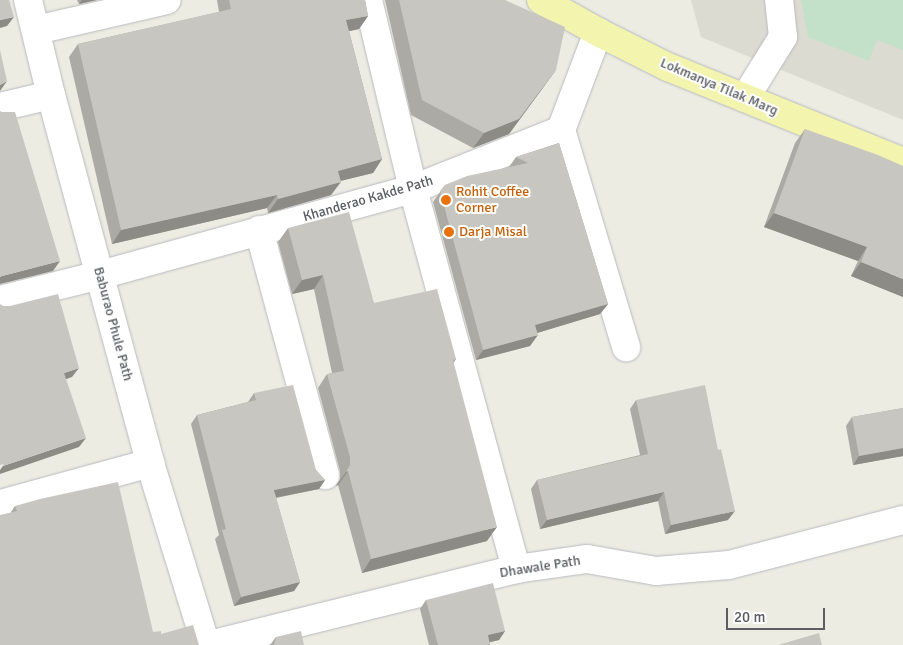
<!DOCTYPE html>
<html>
<head>
<meta charset="utf-8">
<style>
  body { margin:0 }
  #map { position:relative; width:903px; height:645px; overflow:hidden; background:#ecece3; font-family:Signika,sans-serif }
  div>[style] { position:absolute }
  .education>* { inset:0; background:#dcdbd2 }
  .green>* { inset:0; background:#c2e1c8 }
  .roads { filter:drop-shadow(0 0 1px #b8b9be) drop-shadow(0 0 1px #b8b9be) }
  .minor>* { height:28px; margin:-14px; padding:0 14px; transform-origin:14px; border-radius:14px; background:#fff }
  .major>* { height:28px; margin:-14px; padding:0 14px; transform-origin:14px; border-radius:14px; background:#f3f5af }
  .wall>* { inset:0; background:#acaaa5 }
  .shaded-wall>* { inset:0; background:#8c8b86 }
  .building>* { inset:0; background:#c8c6c0 }
  .dots>* { width:14px; height:14px; translate:-50% -50%; box-sizing:border-box; border:2px solid #fff; border-radius:50% }
  span { translate:-50% -50%; white-space:nowrap; text-align:center; line-height:1.15; -webkit-text-stroke:4px #fff; paint-order:stroke }
  .street-label { font-size:14px; color:#5b5d62 }
  .food-label { font-size:14px; color:#c56008 }
  .left { translate:0 -50%; text-align:left }
  .scale { position:absolute; left:726px; top:608px; width:99px; height:22px; box-sizing:border-box; border:2px solid #5b5d62; border-top:0; padding-left:6px; font-size:15px; line-height:18px; white-space:nowrap; color:#5b5d62; -webkit-text-stroke:4px #fff; paint-order:stroke }
</style>
</head>
<body>
<div id="map">
  <div class="education">
    <div style="clip-path:polygon(691px 0,903px 0,903px 120px,701px 37px)"></div>
  </div>
  <div class="green">
    <div style="clip-path:polygon(801px 0,903px 0,903px 50px,877px 40px,869px 61px,808px 37px)"></div>
  </div>
  <div class="roads">
    <div class="minor">
      <div style="left:28px;top:0;width:98px;rotate:76.4deg"></div>
      <div style="left:51px;top:95px;width:381px;rotate:74.9deg"></div>
      <div style="left:150px;top:463px;width:190px;rotate:72.9deg"></div>
      <div style="left:368px;top:0;width:194px;rotate:76.6deg"></div>
      <div style="left:413px;top:189px;width:394px;rotate:74.8deg"></div>
      <div style="left:36px;top:30px;width:134px;rotate:-12.9deg"></div>
      <div style="left:745px;top:98px;width:72px;rotate:-58.1deg"></div>
      <div style="left:783px;top:37px;width:37px;rotate:-96deg"></div>
      <div style="left:0;top:107px;width:52px;rotate:-13.2deg"></div>
      <div style="left:561px;top:130px;width:227px;rotate:73.3deg"></div>
      <div style="left:259px;top:230px;width:254px;rotate:74.9deg"></div>
      <div style="left:0;top:300px;width:103px;rotate:-14deg"></div>
      <div style="left:100px;top:275px;width:325px;rotate:-15.4deg"></div>
      <div style="left:413px;top:189px;width:159px;rotate:-21.7deg"></div>
      <div style="left:561px;top:130px;width:105px;rotate:-69.3deg"></div>
      <div style="left:0;top:504px;width:156px;rotate:-15.3deg"></div>
      <div style="left:209px;top:645px;width:316px;rotate:-13.9deg"></div>
      <div style="left:516px;top:569px;width:72px;rotate:-8deg"></div>
      <div style="left:587px;top:559px;width:70px;rotate:9.9deg"></div>
      <div style="left:656px;top:571px;width:73px;rotate:-4.7deg"></div>
      <div style="left:729px;top:565px;width:180px;rotate:-14.5deg"></div>
    </div>
    <div class="major">
      <div style="left:541px;top:0;width:65px;rotate:29.3deg"></div>
      <div style="left:598px;top:32px;width:78px;rotate:26.6deg"></div>
      <div style="left:668px;top:67px;width:253px;rotate:22deg"></div>
    </div>
  </div>
  <div class="wall">
    <div style="clip-path:polygon(77px 0,97px 0,79px 4px)"></div>
    <div style="clip-path:polygon(217px 0,365px 0,368px 16px,359px 29px,349px 31px,382px 159px,373px 173px,340px 181px,331px 195px,268px 213px,267px 208px,112px 244px,69px 57px,78px 44px,219px 12px)"></div>
    <div style="clip-path:polygon(385px 0,505px 0,545px 85px,509px 134px,473px 148px,411px 115px)"></div>
    <div style="clip-path:polygon(805px 129px,903px 297px,851px 276px,858px 261px,764px 227px,795px 143px)"></div>
    <div style="clip-path:polygon(559px 143px,608px 304px,600px 314px,537px 333px,530px 346px,476px 360px,433px 202px,445px 185px,509px 167px,516px 157px)"></div>
    <div style="clip-path:polygon(288px 228px,374px 303px,456px 359px,453px 364px,487px 541px,362px 573px,338px 485px,336px 486px,340px 479px,340px 471px,318px 388px,327px 374px,332px 373px,314px 289px,292px 294px,278px 242px)"></div>
    <div style="clip-path:polygon(254px 393px,316px 470px,325px 480px,319px 489px,276px 498px,300px 582px,294px 591px,234px 606px,215px 539px,219px 535px,191px 424px,197px 415px,248px 402px)"></div>
    <div style="clip-path:polygon(636px 400px,728px 520px,665px 534px,658px 501px,540px 529px,531px 489px,537px 480px,640px 455px,630px 409px)"></div>
    <div style="clip-path:polygon(903px 408px,903px 456px,853px 465px,846px 426px,852px 417px)"></div>
    <div style="clip-path:polygon(15px 506px,153px 632px,161px 634px,0 645px,11px 512px)"></div>
    <div style="clip-path:polygon(426px 600px,505px 631px,499px 640px,490px 642px,490px 645px,429px 645px,420px 609px)"></div>
    <div style="clip-path:polygon(276px 637px,304px 645px,270px 645px)"></div>
  </div>
  <div class="shaded-wall">
    <div style="clip-path:polygon(82px 0,97px 0,79px 4px)"></div>
    <div style="clip-path:polygon(368px 16px,359px 29px,336px 34px,346px 20px)"></div>
    <div style="clip-path:polygon(14px 17px,7px 26px,0 28px,0 20px)"></div>
    <div style="clip-path:polygon(556px 70px,509px 134px,473px 148px,484px 133px)"></div>
    <div style="clip-path:polygon(7px 81px,0 91px,0 85px)"></div>
    <div style="clip-path:polygon(382px 159px,373px 173px,328px 184px,338px 171px)"></div>
    <div style="clip-path:polygon(341px 182px,331px 195px,268px 213px,278px 199px)"></div>
    <div style="clip-path:polygon(277px 195px,267px 208px,112px 244px,121px 230px)"></div>
    <div style="clip-path:polygon(774px 213px,867px 247px,858px 261px,764px 227px)"></div>
    <div style="clip-path:polygon(60px 261px,53px 271px,0 284px,0 277px,2px 276px)"></div>
    <div style="clip-path:polygon(861px 262px,903px 279px,903px 297px,851px 276px)"></div>
    <div style="clip-path:polygon(323px 275px,314px 289px,292px 294px,302px 280px)"></div>
    <div style="clip-path:polygon(608px 304px,600px 314px,527px 336px,535px 325px)"></div>
    <div style="clip-path:polygon(538px 335px,530px 346px,476px 360px,483px 350px)"></div>
    <div style="clip-path:polygon(79px 368px,72px 377px,58px 382px,64px 373px)"></div>
    <div style="clip-path:polygon(86px 438px,79px 447px,0 474px,0 470px,3px 466px)"></div>
    <div style="clip-path:polygon(903px 448px,903px 456px,853px 465px,859px 456px)"></div>
    <div style="clip-path:polygon(348px 471px,338px 485px,336px 486px,346px 472px)"></div>
    <div style="clip-path:polygon(325px 480px,319px 489px,268px 499px,274px 490px)"></div>
    <div style="clip-path:polygon(664px 492px,658px 501px,540px 529px,547px 520px)"></div>
    <div style="clip-path:polygon(735px 511px,728px 520px,665px 534px,671px 525px)"></div>
    <div style="clip-path:polygon(497px 527px,487px 541px,362px 573px,371px 559px)"></div>
    <div style="clip-path:polygon(300px 582px,294px 591px,234px 606px,241px 597px)"></div>
    <div style="clip-path:polygon(505px 631px,499px 640px,482px 644px,488px 635px)"></div>
  </div>
  <div class="building">
    <div style="clip-path:polygon(0 0,9px 0,14px 17px,0 20px)"></div>
    <div style="clip-path:polygon(229px 0,365px 0,368px 16px,346px 20px,382px 159px,338px 171px,341px 182px,278px 199px,277px 195px,121px 230px,78px 44px,231px 9px)"></div>
    <div style="clip-path:polygon(399px 0,505px 0,565px 27px,556px 70px,519px 119px,484px 133px,422px 100px)"></div>
    <div style="clip-path:polygon(0 50px,7px 81px,0 85px)"></div>
    <div style="clip-path:polygon(0 111px,2px 112px,15px 112px,60px 261px,2px 276px,0 277px)"></div>
    <div style="clip-path:polygon(805px 129px,878px 155px,903px 166px,903px 279px,861px 262px,867px 247px,774px 213px)"></div>
    <div style="clip-path:polygon(559px 143px,608px 304px,535px 325px,538px 335px,483px 350px,440px 191px,445px 185px,467px 176px,528px 163px,516px 157px)"></div>
    <div style="clip-path:polygon(349px 212px,374px 303px,437px 289px,456px 359px,453px 360px,497px 527px,371px 559px,348px 471px,346px 472px,350px 465px,350px 457px,327px 374px,344px 371px,323px 275px,302px 280px,288px 228px)"></div>
    <div style="clip-path:polygon(58px 294px,79px 368px,64px 373px,86px 438px,3px 466px,3px 464px,0 465px,0 304px,3px 306px,10px 306px)"></div>
    <div style="clip-path:polygon(293px 385px,316px 470px,325px 480px,274px 490px,300px 582px,241px 597px,222px 530px,226px 529px,197px 415px,256px 400px,254px 393px)"></div>
    <div style="clip-path:polygon(705px 385px,718px 450px,721px 449px,735px 511px,671px 525px,664px 492px,547px 520px,537px 480px,648px 454px,636px 400px)"></div>
    <div style="clip-path:polygon(903px 408px,903px 448px,859px 456px,852px 417px)"></div>
    <div style="clip-path:polygon(118px 482px,153px 632px,161px 631px,161px 634px,193px 625px,199px 645px,0 645px,0 515px,17px 511px,15px 506px,40px 499px)"></div>
    <div style="clip-path:polygon(493px 583px,505px 631px,488px 635px,490px 645px,438px 645px,426px 600px)"></div>
    <div style="clip-path:polygon(301px 631px,304px 645px,274px 645px,276px 637px)"></div>
    <div style="clip-path:polygon(819px 633px,822px 645px,778px 645px)"></div>
  </div>
  <div class="dots">
    <div style="left:446px;top:200px;background:#e8710a"></div>
    <div style="left:449px;top:232px;background:#e8710a"></div>
  </div>
  <div class="street-label">
    <span style="left:719px;top:87px;rotate:23deg">Lokmanya Tilak Marg</span>
    <span style="left:368px;top:199px;rotate:-16deg">Khanderao Kakde Path</span>
    <span style="left:113px;top:324px;rotate:75deg">Baburao Phule Path</span>
    <span style="left:540px;top:567px;rotate:-9deg">Dhawale Path</span>
  </div>
  <div class="food-label">
    <span class="left" style="left:456px;top:200px">Rohit Coffee<br>Corner</span>
    <span class="left" style="left:459px;top:232px">Darja Misal</span>
  </div>
  <div class="scale">20 m</div>
</div>
</body>
</html>
